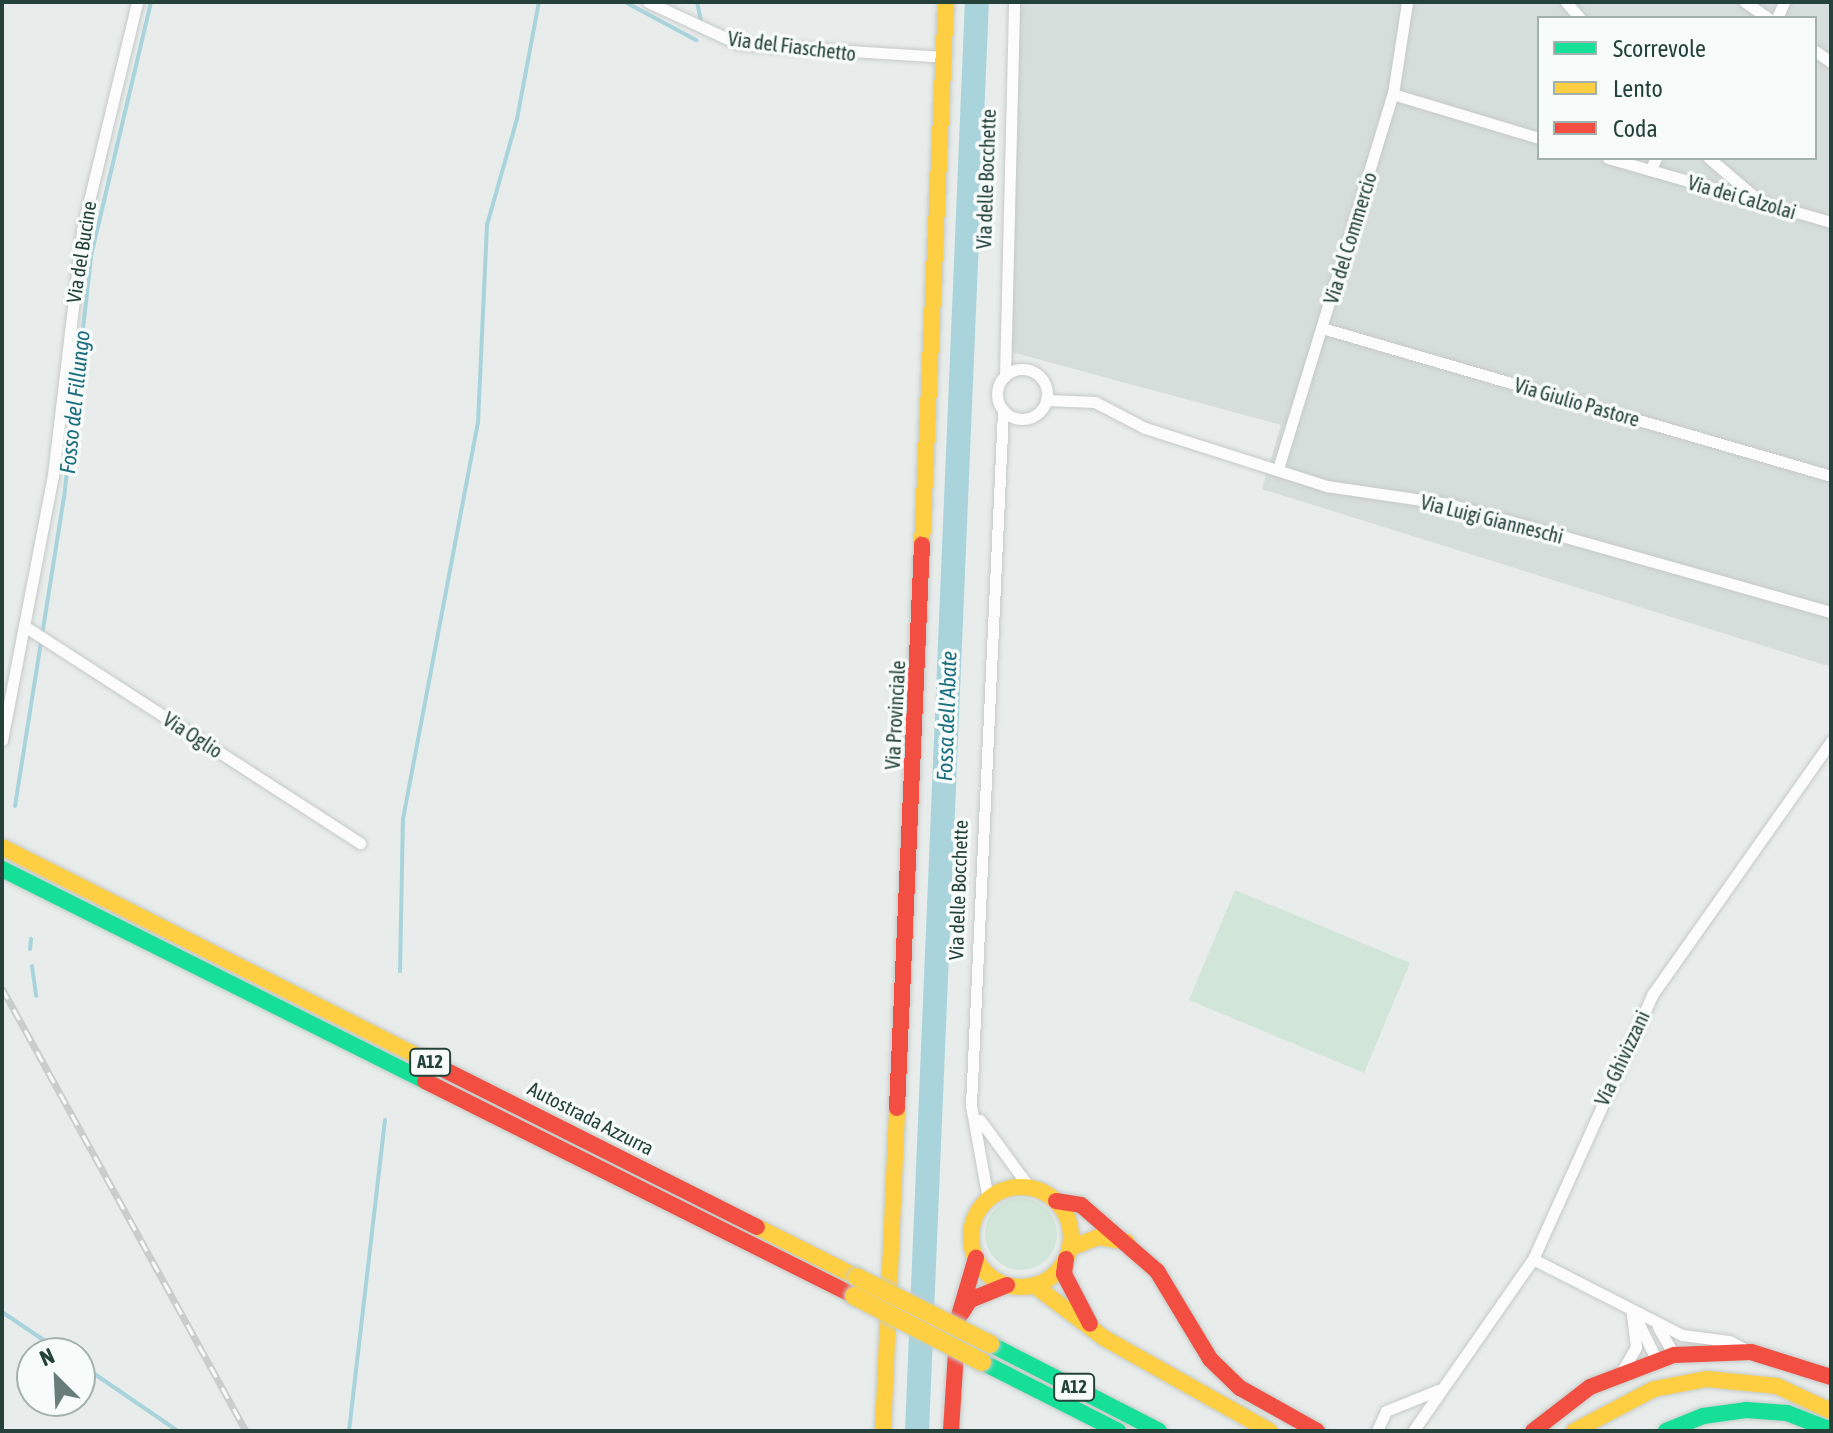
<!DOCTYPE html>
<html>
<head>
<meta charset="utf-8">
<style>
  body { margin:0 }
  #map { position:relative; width:1833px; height:1433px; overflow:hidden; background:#e8edeb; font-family:"Asap Condensed",sans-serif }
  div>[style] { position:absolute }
  .built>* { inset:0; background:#d6dedb }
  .green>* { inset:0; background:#d1e6d8 }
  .round { border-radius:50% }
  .stream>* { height:4px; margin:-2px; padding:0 2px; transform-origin:2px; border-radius:2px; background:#a9d4db }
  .river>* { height:24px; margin:-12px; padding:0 12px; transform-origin:12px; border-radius:12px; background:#a9d4db }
  .roads { filter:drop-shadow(0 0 2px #c5cac8) drop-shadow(0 0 2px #c5cac8) }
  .street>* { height:11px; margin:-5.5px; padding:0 5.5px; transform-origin:5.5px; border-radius:5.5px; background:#fcfcfc }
  .street>.ring { margin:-5.5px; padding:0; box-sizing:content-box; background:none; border:11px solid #fcfcfc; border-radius:50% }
  .fast>* { height:16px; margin:-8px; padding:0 8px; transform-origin:8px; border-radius:8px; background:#16e098 }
  .slow>* { height:16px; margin:-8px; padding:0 8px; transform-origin:8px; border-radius:8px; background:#ffcf43 }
  .slow>.ring { margin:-8px; padding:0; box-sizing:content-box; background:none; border:16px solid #ffcf43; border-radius:50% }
  .jam>* { height:16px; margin:-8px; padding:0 8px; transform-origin:8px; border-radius:8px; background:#f24e42 }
  .rail>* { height:7px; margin-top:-3.5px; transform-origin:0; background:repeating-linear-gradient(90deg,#f7fbf9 0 12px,#c9cdcc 0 24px); box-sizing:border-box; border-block:2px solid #c9cdcc }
  .bridges { filter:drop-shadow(0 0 2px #c3ccc9) drop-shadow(0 0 2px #c3ccc9) }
  .slow-bridge>* { height:18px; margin:-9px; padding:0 9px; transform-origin:9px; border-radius:9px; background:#ffcf43 }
  span { translate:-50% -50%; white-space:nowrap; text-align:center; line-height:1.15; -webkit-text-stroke:7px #f7fbf9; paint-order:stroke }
  .shield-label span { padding:2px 6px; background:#f7fbf9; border:2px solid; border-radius:6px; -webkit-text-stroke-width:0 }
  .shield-label { font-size:18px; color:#24423a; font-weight:700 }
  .street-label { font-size:20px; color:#24423a }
  .water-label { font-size:22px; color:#1c6f80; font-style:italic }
  .frame { position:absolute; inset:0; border:4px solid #24423a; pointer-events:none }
  .legend { position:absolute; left:1537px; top:16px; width:280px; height:144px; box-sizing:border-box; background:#f7fbf9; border:2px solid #a3b1ad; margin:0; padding:10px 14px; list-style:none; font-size:24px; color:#24423a }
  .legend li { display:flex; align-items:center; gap:16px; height:40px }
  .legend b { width:40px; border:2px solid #a3b1ad }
  .north { position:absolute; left:16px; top:1337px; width:80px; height:80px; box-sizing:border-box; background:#f7fbf9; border:2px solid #a3b1ad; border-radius:50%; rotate:336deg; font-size:22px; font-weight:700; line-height:32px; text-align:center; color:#24423a }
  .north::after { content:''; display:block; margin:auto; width:28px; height:36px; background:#697e78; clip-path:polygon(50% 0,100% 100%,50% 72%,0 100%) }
</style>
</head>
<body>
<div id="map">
  <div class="built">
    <div style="clip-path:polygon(evenodd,1020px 2px,1831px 2px,1831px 667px,1262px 489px,1281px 425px,1008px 351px,1020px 2px,1539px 18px,1815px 18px,1815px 158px,1539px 158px,1539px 18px)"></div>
  </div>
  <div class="green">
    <div style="clip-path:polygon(1235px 890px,1410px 963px,1364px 1073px,1189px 1000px)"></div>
    <div class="round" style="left:985px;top:1198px;width:72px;height:72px"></div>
  </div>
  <div class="stream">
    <div style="left:625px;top:2px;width:81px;rotate:28.2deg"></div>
    <div style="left:697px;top:2px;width:19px;rotate:78deg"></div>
    <div style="left:15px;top:806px;width:312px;rotate:-81deg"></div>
    <div style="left:64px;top:498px;width:244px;rotate:-83.6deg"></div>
    <div style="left:91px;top:256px;width:261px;rotate:-76.7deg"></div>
    <div style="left:30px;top:949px;width:10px;rotate:-84deg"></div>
    <div style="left:32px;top:966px;width:30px;rotate:82deg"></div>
    <div style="left:400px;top:971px;width:152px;rotate:-88.9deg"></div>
    <div style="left:403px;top:819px;width:403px;rotate:-79.3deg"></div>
    <div style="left:478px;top:423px;width:198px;rotate:-87.4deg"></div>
    <div style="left:487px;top:225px;width:110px;rotate:-74.2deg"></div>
    <div style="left:517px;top:119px;width:119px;rotate:-79.4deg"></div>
    <div style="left:2px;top:1312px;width:73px;rotate:33.9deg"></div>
    <div style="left:80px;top:1364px;width:119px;rotate:34.4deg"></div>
    <div style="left:349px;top:1431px;width:313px;rotate:-83.4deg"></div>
  </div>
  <div class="river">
    <div style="left:917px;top:1431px;width:1430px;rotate:-87.6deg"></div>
  </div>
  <div class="roads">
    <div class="street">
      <div style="left:648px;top:2px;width:100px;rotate:24.8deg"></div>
      <div style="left:739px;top:44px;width:205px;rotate:3.6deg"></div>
      <div style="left:1566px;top:2px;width:21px;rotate:49deg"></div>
      <div style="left:1745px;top:2px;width:28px;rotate:35deg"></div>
      <div style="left:1777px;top:18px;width:17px;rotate:-66deg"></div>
      <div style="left:1815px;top:51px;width:19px;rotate:35deg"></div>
      <div style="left:1393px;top:94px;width:152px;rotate:16.8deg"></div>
      <div style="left:1608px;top:158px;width:232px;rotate:16deg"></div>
      <div style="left:1709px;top:158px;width:63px;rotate:40.5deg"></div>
      <div style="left:1650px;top:170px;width:13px;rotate:-63deg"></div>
      <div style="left:1322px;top:328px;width:530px;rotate:16.21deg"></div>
      <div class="ring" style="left:997px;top:369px;width:39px;height:39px"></div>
      <div style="left:1005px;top:376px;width:374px;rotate:-88.6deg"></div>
      <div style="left:1046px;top:400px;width:49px;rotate:2.3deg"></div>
      <div style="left:1095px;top:402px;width:56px;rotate:27.5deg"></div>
      <div style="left:1145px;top:428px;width:191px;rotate:17.7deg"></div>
      <div style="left:1327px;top:486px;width:123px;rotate:8.4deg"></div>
      <div style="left:1449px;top:504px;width:397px;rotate:15.8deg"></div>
      <div style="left:1278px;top:469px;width:392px;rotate:-73deg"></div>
      <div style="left:1393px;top:94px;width:93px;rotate:-81.3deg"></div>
      <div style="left:26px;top:627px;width:398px;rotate:32.9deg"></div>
      <div style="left:2px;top:740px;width:270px;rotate:-79.1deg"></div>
      <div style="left:53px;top:475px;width:247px;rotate:-83.2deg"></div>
      <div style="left:82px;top:230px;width:235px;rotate:-76.4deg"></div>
      <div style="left:980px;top:1120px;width:83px;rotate:53.8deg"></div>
      <div style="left:988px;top:1199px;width:96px;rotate:-100.3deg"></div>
      <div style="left:971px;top:1105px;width:696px;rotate:-87.36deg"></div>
      <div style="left:1533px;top:1259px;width:167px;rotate:27deg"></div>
      <div style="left:1682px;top:1335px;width:47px;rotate:7.3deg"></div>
      <div style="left:1729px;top:1341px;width:20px;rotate:27deg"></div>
      <div style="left:1639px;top:1324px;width:41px;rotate:64.1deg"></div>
      <div style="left:1658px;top:1327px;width:32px;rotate:60deg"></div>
      <div style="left:1621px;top:1373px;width:30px;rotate:-60deg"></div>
      <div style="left:1636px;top:1347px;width:35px;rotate:-97deg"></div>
      <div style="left:1377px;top:1431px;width:22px;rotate:-66deg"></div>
      <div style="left:1386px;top:1411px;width:56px;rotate:-22deg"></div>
      <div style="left:1413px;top:1431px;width:210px;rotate:-55.1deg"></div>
      <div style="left:1533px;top:1259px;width:290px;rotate:-65.7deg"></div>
      <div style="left:1652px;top:995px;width:311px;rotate:-54.8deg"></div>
    </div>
    <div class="fast">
      <div style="left:2px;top:869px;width:473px;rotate:26.6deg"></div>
      <div style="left:990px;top:1344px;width:190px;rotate:27.2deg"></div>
      <div style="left:982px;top:1362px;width:153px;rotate:26.9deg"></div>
      <div style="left:1666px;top:1431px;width:40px;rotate:-22deg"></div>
      <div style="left:1703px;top:1416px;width:43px;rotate:-7.9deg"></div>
      <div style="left:1746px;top:1410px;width:41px;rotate:4.2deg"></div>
      <div style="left:1787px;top:1413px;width:47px;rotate:21.1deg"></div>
    </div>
    <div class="slow">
      <div style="left:922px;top:545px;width:544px;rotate:-87.47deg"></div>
      <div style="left:2px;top:847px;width:478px;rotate:26.7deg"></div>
      <div class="ring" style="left:971px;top:1187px;width:84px;height:84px"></div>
      <div style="left:757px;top:1227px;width:112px;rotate:26.6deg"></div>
      <div style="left:1070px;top:1248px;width:31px;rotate:-21deg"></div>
      <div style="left:1099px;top:1237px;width:28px;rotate:10deg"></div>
      <div style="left:1034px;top:1285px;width:88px;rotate:37.1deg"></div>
      <div style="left:1104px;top:1338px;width:190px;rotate:29.3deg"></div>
      <div style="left:883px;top:1431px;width:323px;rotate:-87.5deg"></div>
      <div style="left:1574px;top:1431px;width:90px;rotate:-27.7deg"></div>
      <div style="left:1654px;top:1389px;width:54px;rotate:-10.7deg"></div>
      <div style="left:1707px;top:1379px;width:70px;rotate:5.7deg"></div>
      <div style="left:1777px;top:1386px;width:60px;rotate:24.8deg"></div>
    </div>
    <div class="jam">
      <div style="left:429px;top:1062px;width:367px;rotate:26.7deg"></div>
      <div style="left:425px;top:1081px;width:480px;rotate:26.6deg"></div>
      <div style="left:897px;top:1108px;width:564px;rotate:-87.46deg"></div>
      <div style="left:1056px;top:1201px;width:25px;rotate:9deg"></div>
      <div style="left:1081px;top:1205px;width:101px;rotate:41deg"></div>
      <div style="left:1157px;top:1271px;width:103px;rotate:58.9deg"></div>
      <div style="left:1210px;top:1359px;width:42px;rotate:44deg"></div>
      <div style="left:1240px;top:1388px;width:88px;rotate:29.2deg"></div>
      <div style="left:1066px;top:1259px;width:15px;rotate:98deg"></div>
      <div style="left:1064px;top:1274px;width:56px;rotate:62.5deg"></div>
      <div style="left:961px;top:1314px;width:17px;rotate:-57deg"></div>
      <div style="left:970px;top:1300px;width:40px;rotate:-22deg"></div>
      <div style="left:951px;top:1431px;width:112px;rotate:-86.4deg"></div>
      <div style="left:958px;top:1319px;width:64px;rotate:-73.6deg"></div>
      <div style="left:1533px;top:1431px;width:72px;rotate:-37.7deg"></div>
      <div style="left:1590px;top:1387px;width:90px;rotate:-20.9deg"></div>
      <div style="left:1674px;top:1355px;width:77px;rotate:-2.2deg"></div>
      <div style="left:1751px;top:1352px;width:84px;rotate:17.4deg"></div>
    </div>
  </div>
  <div class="rail">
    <div style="left:2px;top:988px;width:506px;rotate:61.15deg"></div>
  </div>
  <div class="bridges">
    <div class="slow-bridge">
      <div style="left:857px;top:1277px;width:149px;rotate:26.7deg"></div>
      <div style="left:854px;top:1296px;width:144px;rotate:27.3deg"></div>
    </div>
  </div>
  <div class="shield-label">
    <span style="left:430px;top:1062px">A12</span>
    <span style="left:1074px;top:1387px">A12</span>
  </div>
  <div class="street-label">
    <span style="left:792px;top:46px;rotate:7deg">Via del Fiaschetto</span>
    <span style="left:986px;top:179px;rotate:-88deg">Via delle Bocchette</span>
    <span style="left:1742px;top:197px;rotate:16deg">Via dei Calzolai</span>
    <span style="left:1350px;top:238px;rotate:-73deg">Via del Commercio</span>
    <span style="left:81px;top:252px;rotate:-81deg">Via del Bucine</span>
    <span style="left:1577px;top:402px;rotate:16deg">Via Giulio Pastore</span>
    <span style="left:1492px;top:519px;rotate:14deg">Via Luigi Gianneschi</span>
    <span style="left:895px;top:715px;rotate:-87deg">Via Provinciale</span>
    <span style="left:193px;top:735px;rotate:33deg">Via Oglio</span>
    <span style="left:958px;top:890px;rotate:-88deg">Via delle Bocchette</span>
    <span style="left:1622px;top:1058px;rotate:-65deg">Via Ghivizzani</span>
    <span style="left:591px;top:1118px;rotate:27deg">Autostrada Azzurra</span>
  </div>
  <div class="water-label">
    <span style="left:75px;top:402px;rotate:-84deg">Fosso del Fillungo</span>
    <span style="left:947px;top:716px;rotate:-88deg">Fossa dell'Abate</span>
  </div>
  <div class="frame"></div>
  <ul class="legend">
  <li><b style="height:10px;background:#16e098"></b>Scorrevole</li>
  <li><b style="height:10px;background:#ffcf43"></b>Lento</li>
  <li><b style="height:10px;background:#f24e42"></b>Coda</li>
  </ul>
  <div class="north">N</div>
</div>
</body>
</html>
